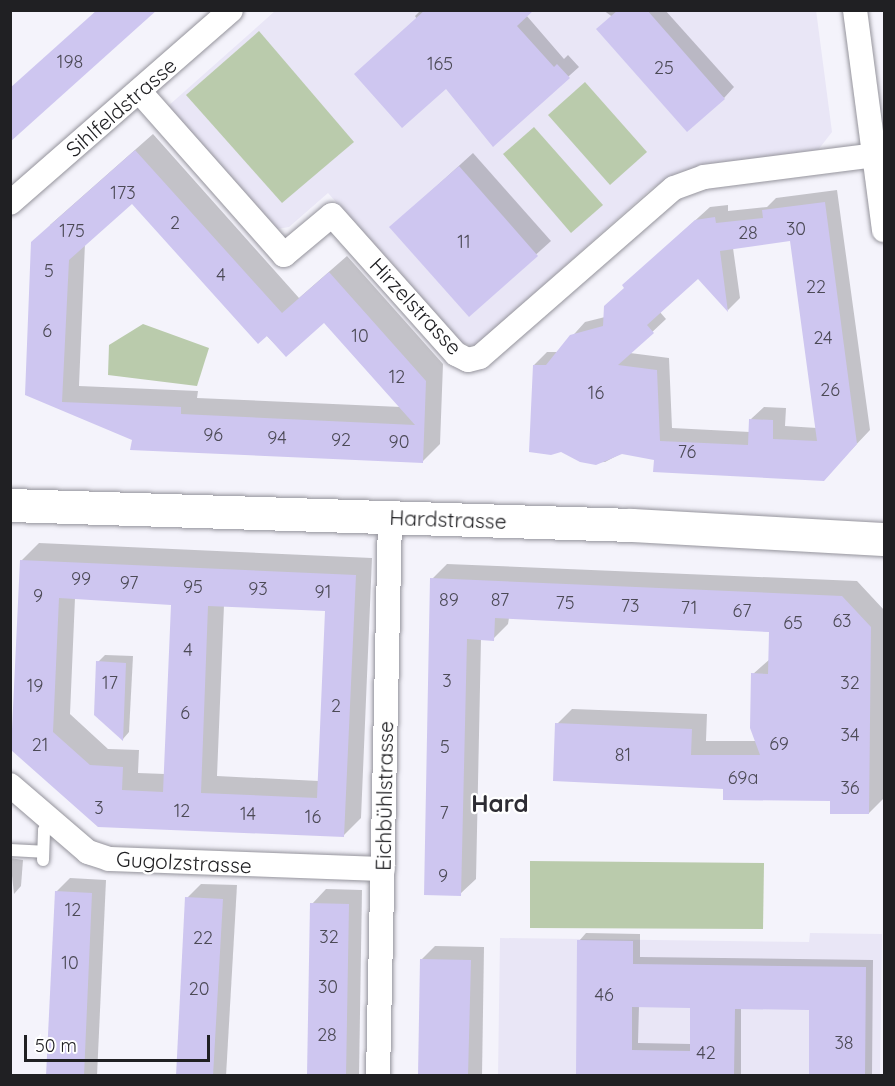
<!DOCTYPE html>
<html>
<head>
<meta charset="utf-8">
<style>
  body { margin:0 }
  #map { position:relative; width:895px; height:1086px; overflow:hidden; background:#f4f3fb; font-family:Quicksand,sans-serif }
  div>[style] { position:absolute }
  .built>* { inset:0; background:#e9e6f6 }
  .green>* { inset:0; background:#bacbac }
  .shadow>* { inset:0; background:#0003 }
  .building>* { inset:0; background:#cec6f0 }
  .roads { filter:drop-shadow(0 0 2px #95949c) drop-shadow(0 0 2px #95949c) }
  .lane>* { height:12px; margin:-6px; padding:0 6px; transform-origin:6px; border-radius:6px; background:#fff }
  .street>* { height:24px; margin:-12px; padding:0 12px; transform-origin:12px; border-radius:12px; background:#fff }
  .secondary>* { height:33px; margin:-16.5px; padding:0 16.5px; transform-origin:16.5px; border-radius:16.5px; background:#fff }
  span { translate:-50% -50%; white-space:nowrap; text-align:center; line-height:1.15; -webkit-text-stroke:4.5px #fff; paint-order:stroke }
  .number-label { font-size:18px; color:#4c4a56 }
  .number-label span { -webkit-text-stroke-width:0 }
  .street-label { font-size:21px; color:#202023 }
  .quarter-label { font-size:24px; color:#2d2c33; font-weight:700 }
  .frame { position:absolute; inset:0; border:12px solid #202023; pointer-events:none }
  .scale { position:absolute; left:24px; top:1035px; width:186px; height:27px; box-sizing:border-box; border:3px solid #202023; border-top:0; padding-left:8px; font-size:18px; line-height:21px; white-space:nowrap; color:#202023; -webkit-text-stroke:4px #fff; paint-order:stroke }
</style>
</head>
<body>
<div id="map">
  <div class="built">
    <div style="clip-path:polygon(816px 10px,832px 132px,818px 150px,703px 166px,675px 174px,651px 189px,475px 346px,462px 343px,328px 193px,289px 227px,277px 229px,167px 107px,275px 11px)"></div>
    <div style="clip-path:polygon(810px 933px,882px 934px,880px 1075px,498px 1076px,500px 938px,809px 942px)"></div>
  </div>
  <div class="green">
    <div style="clip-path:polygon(259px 31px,354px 142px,282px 203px,186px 95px)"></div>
    <div style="clip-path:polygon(585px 82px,647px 152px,610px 185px,548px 115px)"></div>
    <div style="clip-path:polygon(534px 127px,603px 205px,571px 233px,503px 154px)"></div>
    <div style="clip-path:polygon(143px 324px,209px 348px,197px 386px,108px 375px,109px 345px)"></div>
    <div style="clip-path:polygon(530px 861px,764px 863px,763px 929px,530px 928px)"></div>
  </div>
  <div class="shadow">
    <div style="clip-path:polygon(421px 10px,532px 10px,526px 15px,564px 59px,568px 55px,579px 67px,493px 144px,415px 16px)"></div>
    <div style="clip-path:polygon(603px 10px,665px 10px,734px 87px,724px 98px)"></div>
    <div style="clip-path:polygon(evenodd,153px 134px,299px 298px,347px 256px,443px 364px,440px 444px,423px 461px,134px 439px,26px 394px,50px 225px,153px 134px,132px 201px,286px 355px,324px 321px,401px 407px,197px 398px,198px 391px,79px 386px,85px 243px,132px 201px)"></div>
    <div style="clip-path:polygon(473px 153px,551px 241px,469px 315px,406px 214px)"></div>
    <div style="clip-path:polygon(evenodd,837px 190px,870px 430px,836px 466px,656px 459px,622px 453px,605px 462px,588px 463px,534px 365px,547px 352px,558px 352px,585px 322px,605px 317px,637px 273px,710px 207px,728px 205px,728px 211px,767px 207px,776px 198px,837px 190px,792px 239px,817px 428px,785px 426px,786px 408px,764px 407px,751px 419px,750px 432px,672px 428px,669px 358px,630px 353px,666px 319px,659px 311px,698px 277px,728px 310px,740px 298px,733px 248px,792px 239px)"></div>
    <div style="clip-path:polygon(evenodd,39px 543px,372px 558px,361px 818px,344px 835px,99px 825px,13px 749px,21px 561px,39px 543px,75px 598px,172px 603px,165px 774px,138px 773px,139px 750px,108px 749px,70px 714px,75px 598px,39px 543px,224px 605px,326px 610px,319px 781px,217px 776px,224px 605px)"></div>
    <div style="clip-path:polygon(447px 564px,857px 581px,884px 610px,884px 798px,869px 813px,832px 800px,725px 787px,557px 724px,572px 709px,707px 714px,706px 741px,756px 741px,753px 674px,770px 659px,770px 631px,509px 618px,508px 624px,493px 639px,481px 639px,476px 879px,460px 894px,432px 579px)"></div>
    <div style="clip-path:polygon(105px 655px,133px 656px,129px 732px,123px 739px,98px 662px)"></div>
    <div style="clip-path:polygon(10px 858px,23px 860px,21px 886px,14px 894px)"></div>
    <div style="clip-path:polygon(70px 878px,106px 880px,97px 1076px,48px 1076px,56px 892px)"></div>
    <div style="clip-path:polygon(201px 884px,237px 885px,226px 1076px,178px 1076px,187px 898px)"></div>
    <div style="clip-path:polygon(326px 889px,362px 890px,359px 1076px,308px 1076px,312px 904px)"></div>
    <div style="clip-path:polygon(evenodd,586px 933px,640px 934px,640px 957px,873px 960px,872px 1076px,810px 1076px,811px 1008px,741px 1007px,741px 1076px,577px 1076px,579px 941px,586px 933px,639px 1006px,691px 1007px,691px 1044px,638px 1043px,639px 1006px)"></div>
    <div style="clip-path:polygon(435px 946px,484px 947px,482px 1076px,419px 1076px,421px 960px)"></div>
  </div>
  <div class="building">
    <div style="clip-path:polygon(97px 10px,157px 10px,10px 142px,10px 88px)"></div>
    <div style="clip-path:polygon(425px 10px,534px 10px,517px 26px,554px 67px,557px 64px,570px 78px,493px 147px,446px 89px,402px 128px,354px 74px)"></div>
    <div style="clip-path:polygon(618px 10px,647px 10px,725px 99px,687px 132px,596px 29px)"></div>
    <div style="clip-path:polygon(evenodd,135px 150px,282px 313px,329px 272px,426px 381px,423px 463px,130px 450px,132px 440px,25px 395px,31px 242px,135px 150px,132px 204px,258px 344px,267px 336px,286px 357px,324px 323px,415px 425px,181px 414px,181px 407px,62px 402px,69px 260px,132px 204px)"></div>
    <div style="clip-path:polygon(459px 166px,538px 256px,469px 317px,389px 227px)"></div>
    <div style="clip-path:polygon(evenodd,825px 202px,857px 444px,824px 481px,653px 472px,654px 460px,622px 454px,596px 465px,580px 462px,561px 452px,551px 455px,529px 452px,533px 365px,546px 365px,570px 335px,603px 326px,604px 306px,624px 288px,622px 285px,695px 220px,715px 217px,716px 223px,763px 218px,762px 210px,825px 202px,790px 241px,817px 441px,773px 439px,773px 420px,749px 419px,748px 445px,660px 441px,657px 370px,618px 365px,654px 333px,647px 325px,698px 279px,728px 312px,720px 251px,790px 241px)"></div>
    <div style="clip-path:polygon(evenodd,20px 560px,356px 575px,344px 837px,98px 827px,11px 750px,20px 560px,59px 598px,171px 605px,163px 792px,122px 790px,123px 767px,90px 765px,53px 732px,59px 598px,20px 560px,208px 606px,325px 611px,317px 798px,201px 793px,208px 606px)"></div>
    <div style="clip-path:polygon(430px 578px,842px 596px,871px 627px,869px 814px,830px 814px,830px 801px,723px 800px,723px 789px,553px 781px,555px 723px,692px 729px,691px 755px,760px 755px,750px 728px,751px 673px,768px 674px,769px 632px,495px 618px,494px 641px,467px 639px,461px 896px,424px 895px)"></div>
    <div style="clip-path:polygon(96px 661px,126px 663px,123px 741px,94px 715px)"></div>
    <div style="clip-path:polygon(55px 891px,92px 893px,84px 1076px,46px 1076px)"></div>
    <div style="clip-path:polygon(185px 897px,223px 899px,213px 1076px,176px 1076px)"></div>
    <div style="clip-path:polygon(310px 903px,349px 904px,346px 1076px,307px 1076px)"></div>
    <div style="clip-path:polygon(evenodd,577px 940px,633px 941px,633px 964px,866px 967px,865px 1076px,809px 1076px,809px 1010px,735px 1009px,734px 1076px,576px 1076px,577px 940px,632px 1007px,690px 1008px,690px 1051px,632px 1050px,632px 1007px)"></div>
    <div style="clip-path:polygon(420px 959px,471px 960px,468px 1076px,418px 1076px)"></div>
  </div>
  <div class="roads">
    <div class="lane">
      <div style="left:10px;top:850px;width:33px;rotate:3deg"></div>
      <div style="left:43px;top:860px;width:30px;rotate:-88deg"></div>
      <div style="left:44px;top:830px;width:13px;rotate:-51deg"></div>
    </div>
    <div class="street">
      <div style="left:855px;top:10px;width:222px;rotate:82.5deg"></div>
      <div style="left:139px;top:91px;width:219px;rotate:48.5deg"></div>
      <div style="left:284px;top:255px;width:62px;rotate:-39.8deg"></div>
      <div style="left:332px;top:215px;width:186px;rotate:48.3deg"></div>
      <div style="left:456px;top:354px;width:13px;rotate:27deg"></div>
      <div style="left:468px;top:360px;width:12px;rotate:-14deg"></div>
      <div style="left:480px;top:357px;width:257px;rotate:-41.1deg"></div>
      <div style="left:674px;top:188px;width:32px;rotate:-20deg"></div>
      <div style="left:704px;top:177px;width:172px;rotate:-7.3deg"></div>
      <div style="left:10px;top:203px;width:293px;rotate:-41.1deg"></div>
      <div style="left:10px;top:785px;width:103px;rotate:40.7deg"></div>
      <div style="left:88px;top:852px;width:22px;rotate:18deg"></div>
      <div style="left:109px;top:859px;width:274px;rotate:2.1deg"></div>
      <div style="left:378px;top:1076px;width:559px;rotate:-88.77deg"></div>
    </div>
    <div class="secondary">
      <div style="left:10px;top:505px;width:621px;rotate:1.84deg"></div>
      <div style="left:631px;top:525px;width:253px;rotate:3.2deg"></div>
    </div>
  </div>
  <div class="number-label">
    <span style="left:70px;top:62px">198</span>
    <span style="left:440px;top:64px">165</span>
    <span style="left:664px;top:68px">25</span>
    <span style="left:123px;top:193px">173</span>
    <span style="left:175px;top:223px">2</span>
    <span style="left:796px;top:229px">30</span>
    <span style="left:72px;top:231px">175</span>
    <span style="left:748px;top:233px">28</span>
    <span style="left:464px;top:242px">11</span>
    <span style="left:49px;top:271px">5</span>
    <span style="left:221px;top:275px">4</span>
    <span style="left:816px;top:287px">22</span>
    <span style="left:47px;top:331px">6</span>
    <span style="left:360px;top:336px">10</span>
    <span style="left:823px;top:338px">24</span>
    <span style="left:397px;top:377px">12</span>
    <span style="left:830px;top:390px">26</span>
    <span style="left:596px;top:393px">16</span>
    <span style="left:213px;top:435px">96</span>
    <span style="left:277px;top:438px">94</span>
    <span style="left:341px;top:440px">92</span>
    <span style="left:399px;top:442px">90</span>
    <span style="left:687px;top:452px">76</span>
    <span style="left:81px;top:579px">99</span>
    <span style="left:129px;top:583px">97</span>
    <span style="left:193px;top:587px">95</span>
    <span style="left:258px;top:589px">93</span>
    <span style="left:323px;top:592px">91</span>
    <span style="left:38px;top:596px">9</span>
    <span style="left:449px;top:600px">89</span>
    <span style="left:500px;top:600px">87</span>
    <span style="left:565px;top:603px">75</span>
    <span style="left:630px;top:606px">73</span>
    <span style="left:689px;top:608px">71</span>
    <span style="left:742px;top:611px">67</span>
    <span style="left:842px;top:621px">63</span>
    <span style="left:793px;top:623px">65</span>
    <span style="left:188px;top:650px">4</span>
    <span style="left:447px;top:681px">3</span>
    <span style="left:110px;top:683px">17</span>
    <span style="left:850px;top:683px">32</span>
    <span style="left:35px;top:686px">19</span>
    <span style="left:336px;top:706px">2</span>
    <span style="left:185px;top:713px">6</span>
    <span style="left:850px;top:735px">34</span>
    <span style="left:779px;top:744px">69</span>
    <span style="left:40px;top:745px">21</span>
    <span style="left:445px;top:747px">5</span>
    <span style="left:623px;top:755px">81</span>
    <span style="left:743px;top:778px">69a</span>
    <span style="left:850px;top:788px">36</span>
    <span style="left:99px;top:808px">3</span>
    <span style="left:182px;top:811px">12</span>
    <span style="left:444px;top:813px">7</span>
    <span style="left:248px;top:814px">14</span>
    <span style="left:313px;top:817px">16</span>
    <span style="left:443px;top:876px">9</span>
    <span style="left:73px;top:910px">12</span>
    <span style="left:329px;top:937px">32</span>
    <span style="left:203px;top:938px">22</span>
    <span style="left:70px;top:963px">10</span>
    <span style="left:328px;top:987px">30</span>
    <span style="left:199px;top:989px">20</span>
    <span style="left:604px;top:995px">46</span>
    <span style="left:327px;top:1035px">28</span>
    <span style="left:844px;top:1043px">38</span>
    <span style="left:706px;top:1053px">42</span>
  </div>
  <div class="street-label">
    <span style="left:121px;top:107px;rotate:-41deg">Sihlfeldstrasse</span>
    <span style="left:416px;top:306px;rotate:47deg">Hirzelstrasse</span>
    <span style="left:448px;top:519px;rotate:2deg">Hardstrasse</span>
    <span style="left:384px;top:796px;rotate:-89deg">Eichbühlstrasse</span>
    <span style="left:184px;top:862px;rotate:3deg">Gugolzstrasse</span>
  </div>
  <div class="quarter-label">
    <span style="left:500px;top:804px">Hard</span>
  </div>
  <div class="frame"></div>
  <div class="scale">50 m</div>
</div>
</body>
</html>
